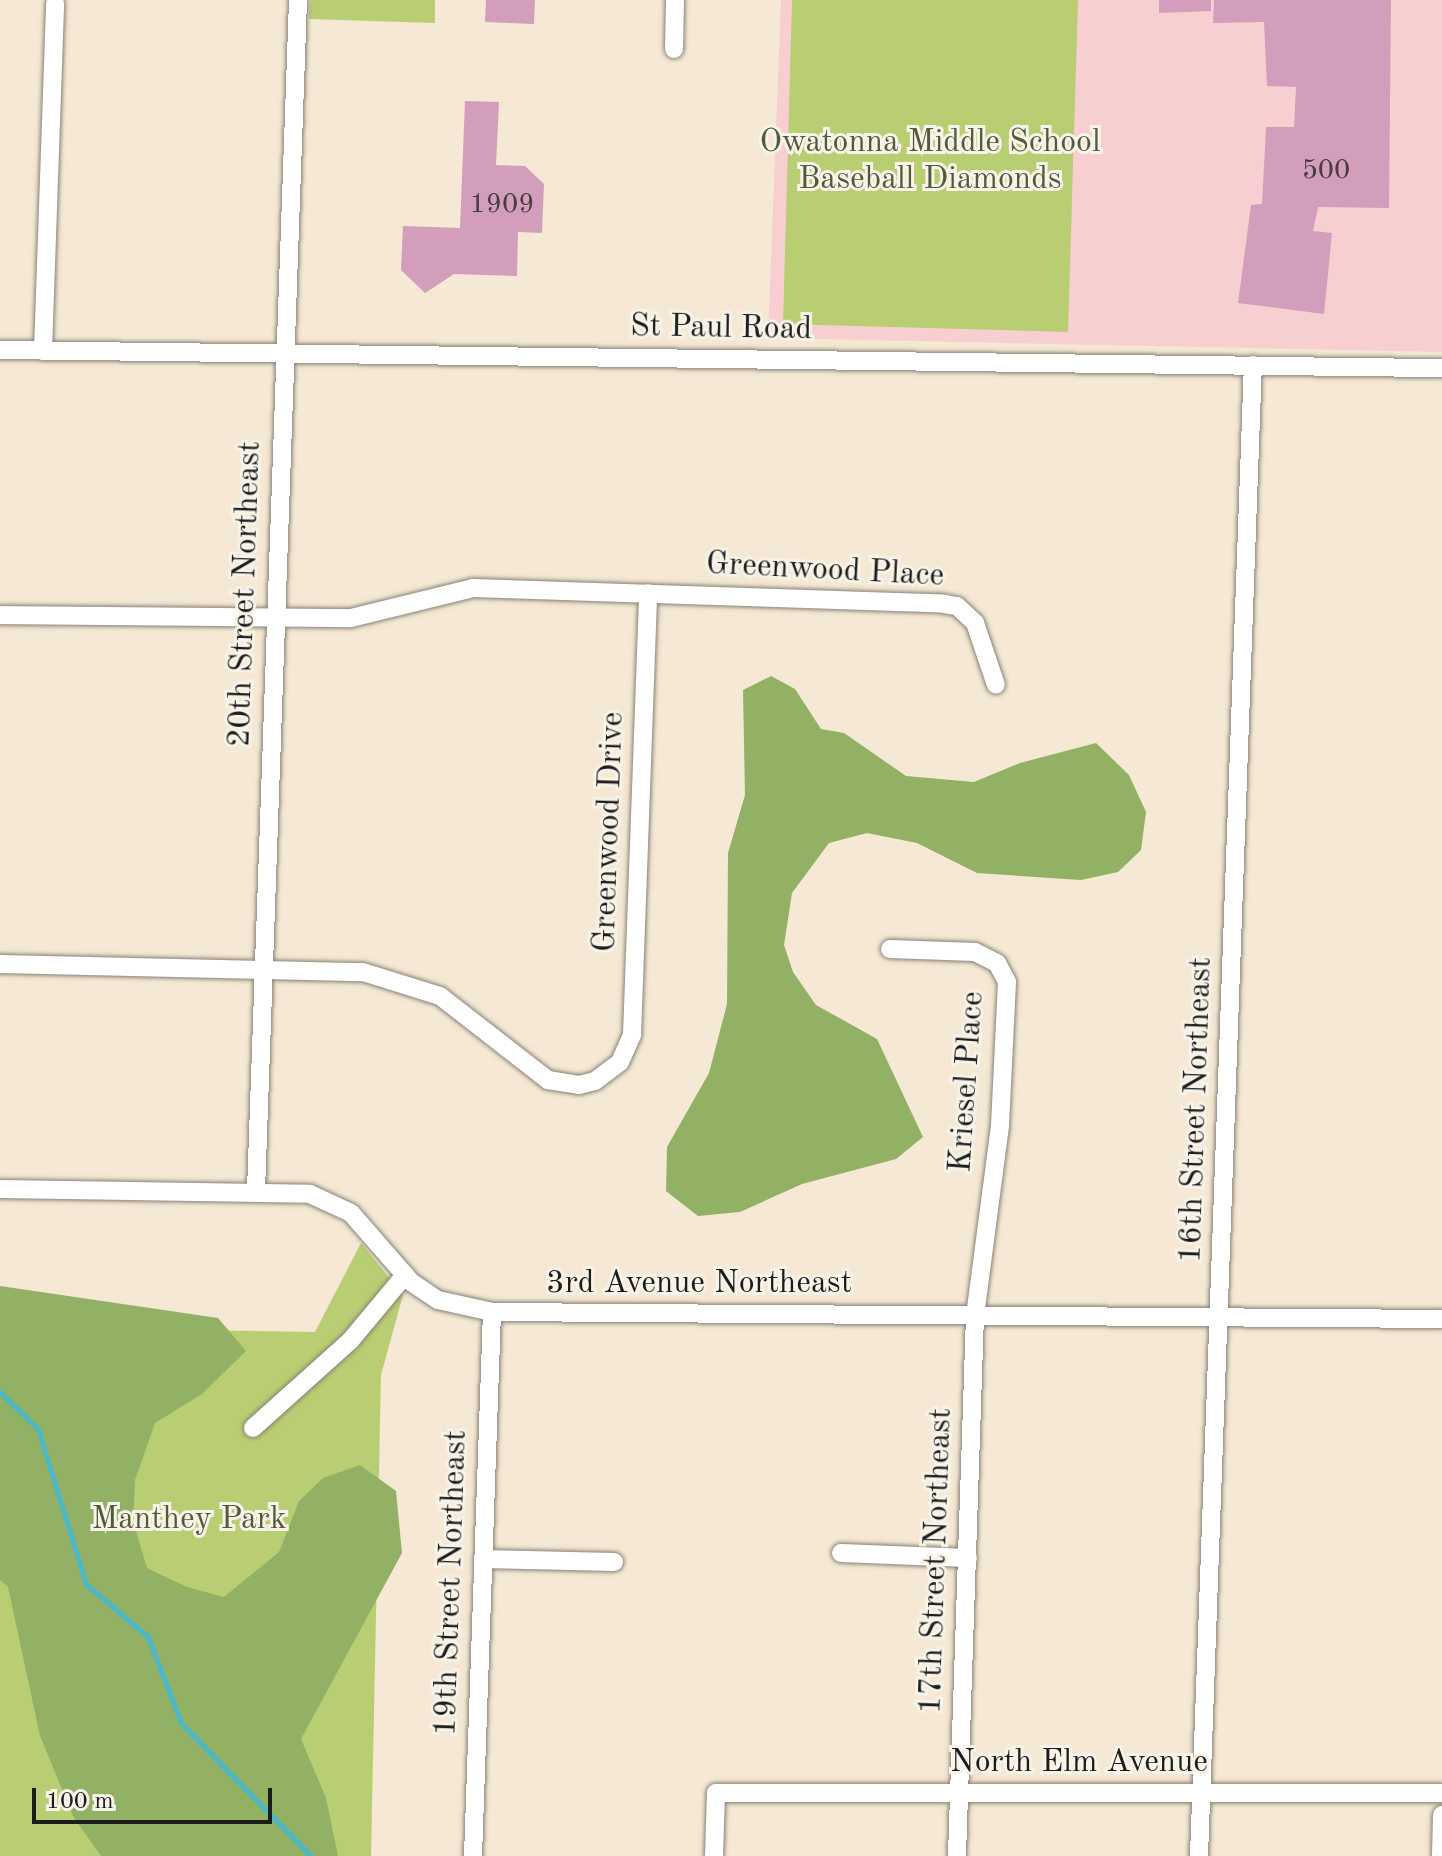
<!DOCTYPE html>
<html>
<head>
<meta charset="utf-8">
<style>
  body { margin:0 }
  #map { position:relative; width:1442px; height:1856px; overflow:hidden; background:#f5e8d4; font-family:"Old Standard TT",serif }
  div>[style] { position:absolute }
  .built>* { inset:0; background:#f7cfd0 }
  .green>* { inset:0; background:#b9ce72 }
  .forest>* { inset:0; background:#92b164 }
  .stream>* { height:5px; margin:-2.5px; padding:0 2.5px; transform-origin:2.5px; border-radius:2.5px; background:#4cb8c7 }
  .building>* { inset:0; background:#d29ebb }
  .roads { filter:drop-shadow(0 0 2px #888278) drop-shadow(0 0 2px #888278) }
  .minor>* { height:18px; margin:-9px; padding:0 9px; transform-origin:9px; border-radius:9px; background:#fff }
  span { translate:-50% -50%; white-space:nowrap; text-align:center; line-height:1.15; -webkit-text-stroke:6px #f7f3e8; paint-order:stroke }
  .number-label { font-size:28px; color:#4a3c44 }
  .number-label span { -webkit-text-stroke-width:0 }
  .park-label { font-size:32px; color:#535a3a }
  .street-label { font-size:32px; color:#1c1c1c }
  .scale { position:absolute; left:32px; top:1788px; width:240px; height:36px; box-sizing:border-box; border:4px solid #1c1c1c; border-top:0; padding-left:10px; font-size:24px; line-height:28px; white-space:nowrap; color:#1c1c1c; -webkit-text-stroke:6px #f7f3e8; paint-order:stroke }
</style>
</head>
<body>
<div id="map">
  <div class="built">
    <div style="clip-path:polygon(781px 0,1442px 0,1442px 352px,768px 338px)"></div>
  </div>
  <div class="green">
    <div style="clip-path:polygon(310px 0,435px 0,435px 23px,309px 19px)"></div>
    <div style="clip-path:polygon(792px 0,1078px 0,1068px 332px,783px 324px)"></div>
    <div style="clip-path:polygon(361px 1243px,403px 1295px,381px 1375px,371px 1856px,0 1856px,0 1327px,315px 1332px)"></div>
  </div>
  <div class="forest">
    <div style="clip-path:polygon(771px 676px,795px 689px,821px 729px,844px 733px,906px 776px,974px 782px,1020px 763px,1096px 743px,1129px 775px,1146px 812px,1141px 850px,1118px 872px,1081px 880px,977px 873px,917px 843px,867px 833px,829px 843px,792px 893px,784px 945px,793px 972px,816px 1005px,877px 1039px,923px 1137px,896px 1159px,802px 1184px,740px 1212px,698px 1216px,666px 1191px,667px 1147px,709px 1073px,727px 1004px,728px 853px,745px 795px,743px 690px)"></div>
    <div style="clip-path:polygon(0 1286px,218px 1318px,246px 1351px,202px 1394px,155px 1423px,135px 1480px,133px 1521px,147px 1568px,187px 1587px,224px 1597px,279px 1552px,299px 1501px,323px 1478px,360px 1465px,396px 1491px,402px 1553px,301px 1739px,326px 1798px,338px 1856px,101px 1856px,74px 1818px,40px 1736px,8px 1587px,0 1580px)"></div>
  </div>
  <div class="stream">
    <div style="left:0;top:1392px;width:53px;rotate:44.2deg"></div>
    <div style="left:38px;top:1429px;width:162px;rotate:72.8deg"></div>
    <div style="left:86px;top:1584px;width:82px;rotate:40.5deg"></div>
    <div style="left:148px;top:1637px;width:92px;rotate:69deg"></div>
    <div style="left:181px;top:1723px;width:186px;rotate:45.7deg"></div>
  </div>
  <div class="building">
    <div style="clip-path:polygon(486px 0,535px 0,534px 24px,485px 22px)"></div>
    <div style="clip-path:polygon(1159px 0,1211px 0,1211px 11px,1159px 13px)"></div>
    <div style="clip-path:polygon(1214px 0,1391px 0,1389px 208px,1318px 207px,1313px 231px,1332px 233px,1324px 314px,1238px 303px,1251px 205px,1262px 204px,1266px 127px,1294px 127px,1296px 87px,1267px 86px,1264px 22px,1213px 23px)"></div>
    <div style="clip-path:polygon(465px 101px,499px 102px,496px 165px,525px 166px,544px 184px,542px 233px,518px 232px,517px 276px,454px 274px,425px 293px,401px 270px,403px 226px,460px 228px)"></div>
  </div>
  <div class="roads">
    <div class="minor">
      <div style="left:674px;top:49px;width:49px;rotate:-88.8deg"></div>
      <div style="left:0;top:350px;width:1442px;rotate:0.72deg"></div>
      <div style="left:43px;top:351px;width:348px;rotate:-88deg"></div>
      <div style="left:0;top:615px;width:351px;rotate:0.5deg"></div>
      <div style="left:351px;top:618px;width:126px;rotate:-13.8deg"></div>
      <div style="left:473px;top:588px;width:471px;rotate:1.9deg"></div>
      <div style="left:944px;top:604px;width:13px;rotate:9deg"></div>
      <div style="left:957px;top:606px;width:25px;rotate:43deg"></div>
      <div style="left:975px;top:623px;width:65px;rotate:71.3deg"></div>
      <div style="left:890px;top:949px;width:85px;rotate:2deg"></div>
      <div style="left:975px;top:952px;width:25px;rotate:27deg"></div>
      <div style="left:997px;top:963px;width:21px;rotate:62deg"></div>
      <div style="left:1007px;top:982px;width:144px;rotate:92.8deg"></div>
      <div style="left:1000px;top:1126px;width:192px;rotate:97.5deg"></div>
      <div style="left:975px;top:1316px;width:540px;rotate:91.91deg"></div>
      <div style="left:0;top:964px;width:363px;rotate:1.3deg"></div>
      <div style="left:363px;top:972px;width:81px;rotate:17.3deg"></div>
      <div style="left:440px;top:996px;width:137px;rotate:37.9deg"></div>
      <div style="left:548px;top:1080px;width:31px;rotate:9deg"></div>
      <div style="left:579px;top:1085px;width:16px;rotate:-14deg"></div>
      <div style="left:595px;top:1081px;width:31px;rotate:-37deg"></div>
      <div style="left:620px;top:1062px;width:30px;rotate:-66deg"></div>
      <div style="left:632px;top:1035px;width:442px;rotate:-87.9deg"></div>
      <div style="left:0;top:1189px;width:310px;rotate:0.9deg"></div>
      <div style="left:310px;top:1194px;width:45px;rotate:24.9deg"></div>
      <div style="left:351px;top:1213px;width:91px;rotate:49deg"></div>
      <div style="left:411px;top:1282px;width:32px;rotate:34deg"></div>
      <div style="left:438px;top:1300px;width:55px;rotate:12.5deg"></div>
      <div style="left:492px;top:1312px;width:950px;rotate:0.42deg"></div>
      <div style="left:256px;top:1191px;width:1192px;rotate:-87.98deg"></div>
      <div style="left:253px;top:1428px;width:130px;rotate:-41.9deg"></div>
      <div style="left:350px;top:1341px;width:86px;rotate:-50.2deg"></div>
      <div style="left:841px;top:1553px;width:127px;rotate:2.3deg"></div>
      <div style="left:483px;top:1559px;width:131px;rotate:1.3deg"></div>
      <div style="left:473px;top:1856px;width:544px;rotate:-88deg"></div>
      <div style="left:714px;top:1856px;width:63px;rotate:-88.2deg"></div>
      <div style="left:716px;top:1793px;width:726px"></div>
      <div style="left:1199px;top:1856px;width:1492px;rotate:-87.93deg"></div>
      <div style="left:1441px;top:1856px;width:41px;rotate:-88.6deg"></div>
    </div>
  </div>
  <div class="number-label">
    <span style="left:1326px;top:171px">500</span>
    <span style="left:502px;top:205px">1909</span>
  </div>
  <div class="park-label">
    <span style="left:930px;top:162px">Owatonna Middle School<br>Baseball Diamonds</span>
    <span style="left:189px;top:1520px">Manthey Park</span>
  </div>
  <div class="street-label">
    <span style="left:721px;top:329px;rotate:1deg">St Paul Road</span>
    <span style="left:825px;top:571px;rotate:3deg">Greenwood Place</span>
    <span style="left:246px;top:594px;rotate:-88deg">20th Street Northeast</span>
    <span style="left:610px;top:832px;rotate:-88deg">Greenwood Drive</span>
    <span style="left:968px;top:1082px;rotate:-86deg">Kriesel Place</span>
    <span style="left:1197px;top:1110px;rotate:-88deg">16th Street Northeast</span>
    <span style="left:699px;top:1284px">3rd Avenue Northeast</span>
    <span style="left:937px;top:1561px;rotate:-88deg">17th Street Northeast</span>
    <span style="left:452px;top:1583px;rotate:-88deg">19th Street Northeast</span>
    <span style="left:1079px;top:1763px">North Elm Avenue</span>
  </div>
  <div class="scale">100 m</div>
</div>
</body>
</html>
